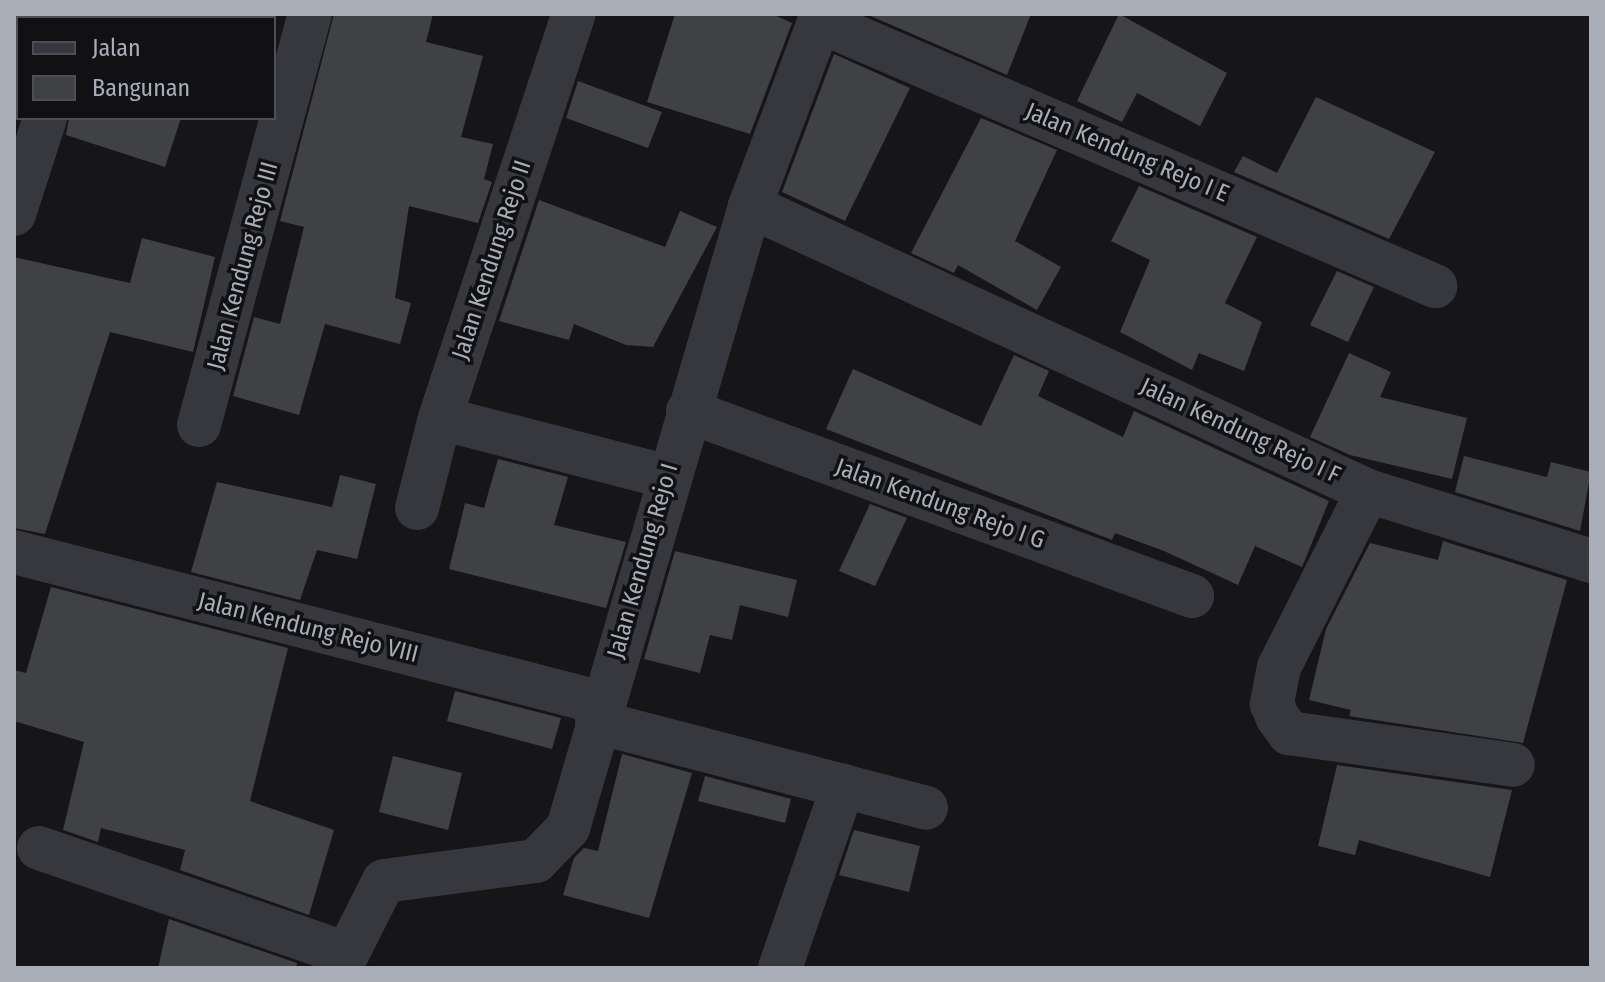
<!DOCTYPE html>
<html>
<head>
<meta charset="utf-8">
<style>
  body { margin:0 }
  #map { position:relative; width:1605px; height:982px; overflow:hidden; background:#161618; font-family:"Fira Sans Condensed",sans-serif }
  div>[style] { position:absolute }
  .building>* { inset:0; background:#404145 }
  .minor>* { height:44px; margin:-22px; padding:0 22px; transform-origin:22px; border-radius:22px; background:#37383d }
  span { translate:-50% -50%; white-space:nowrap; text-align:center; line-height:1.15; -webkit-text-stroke:7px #111113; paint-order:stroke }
  .street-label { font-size:24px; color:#a8adb8 }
  .frame { position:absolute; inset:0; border:16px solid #a8adb8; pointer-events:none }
  .legend { position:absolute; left:16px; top:16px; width:260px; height:104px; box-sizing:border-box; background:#111113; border:2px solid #4d4f55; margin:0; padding:10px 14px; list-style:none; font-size:24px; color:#a8adb8 }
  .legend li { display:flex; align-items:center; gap:16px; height:40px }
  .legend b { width:40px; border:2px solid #4d4f55 }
</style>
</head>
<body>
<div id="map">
  <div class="building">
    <div style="clip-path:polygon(334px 14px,433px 14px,426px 42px,483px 56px,461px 137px,493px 144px,484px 179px,492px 182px,478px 223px,409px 206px,395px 298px,411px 303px,400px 344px,325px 324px,299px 415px,233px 396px,254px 317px,280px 324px,304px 227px,280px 221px)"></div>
    <div style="clip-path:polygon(675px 14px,772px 14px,792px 23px,750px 134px,647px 102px)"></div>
    <div style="clip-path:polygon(866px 14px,1031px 14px,1007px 75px)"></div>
    <div style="clip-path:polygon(1119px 14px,1227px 73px,1200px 126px,1137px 93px,1122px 122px,1077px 101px)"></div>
    <div style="clip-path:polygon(834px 54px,910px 88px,845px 221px,782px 192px)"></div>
    <div style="clip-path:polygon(578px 81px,662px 112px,648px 148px,566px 118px)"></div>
    <div style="clip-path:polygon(1316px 97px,1435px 152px,1389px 239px,1234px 172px,1243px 156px,1277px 173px)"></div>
    <div style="clip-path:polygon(69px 118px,181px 118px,165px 167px,66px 135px)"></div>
    <div style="clip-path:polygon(981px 118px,1057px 150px,1015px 241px,1061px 267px,1037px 310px,958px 265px,954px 273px,911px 253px)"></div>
    <div style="clip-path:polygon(1139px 186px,1257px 237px,1225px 303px,1262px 322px,1244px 371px,1199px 353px,1192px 370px,1120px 332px,1150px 260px,1111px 241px)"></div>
    <div style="clip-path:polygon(539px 200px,665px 247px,680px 211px,717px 227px,653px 347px,626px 345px,574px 324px,569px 340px,499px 321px)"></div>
    <div style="clip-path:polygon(142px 238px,215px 257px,193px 352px,110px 332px,45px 534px,14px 528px,14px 257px,130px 283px)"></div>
    <div style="clip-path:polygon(1337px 271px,1374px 287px,1348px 342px,1310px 325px)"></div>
    <div style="clip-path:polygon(1349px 353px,1391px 372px,1380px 397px,1467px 418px,1452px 479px,1350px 455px,1310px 437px)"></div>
    <div style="clip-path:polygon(1014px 355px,1049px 371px,1038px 396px,1123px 437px,1134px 411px,1329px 501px,1302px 567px,1255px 546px,1238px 585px,1164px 551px,1115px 533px,1112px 540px,826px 429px,853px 369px,981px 426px)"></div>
    <div style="clip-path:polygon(1464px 456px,1547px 477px,1551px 462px,1591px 472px,1580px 531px,1455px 492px)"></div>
    <div style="clip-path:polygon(498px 459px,568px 477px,554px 525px,626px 542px,606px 608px,449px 569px,465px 503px,484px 508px)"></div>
    <div style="clip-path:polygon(340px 475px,376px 484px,357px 559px,317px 550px,300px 600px,191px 572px,217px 482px,332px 507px)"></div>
    <div style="clip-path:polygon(870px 504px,907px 518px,875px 586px,839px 571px)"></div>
    <div style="clip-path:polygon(1443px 541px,1567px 580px,1523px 743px,1349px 716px,1351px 710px,1309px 700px,1326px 629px,1370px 543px,1438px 560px)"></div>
    <div style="clip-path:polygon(675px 551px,797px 580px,788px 617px,740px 605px,732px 640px,710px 635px,700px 673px,644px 659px)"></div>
    <div style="clip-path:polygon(51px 587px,288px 648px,250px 801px,334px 830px,309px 915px,180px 870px,185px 850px,101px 828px,98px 842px,63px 830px,84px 742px,14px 721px,14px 670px,26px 673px)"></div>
    <div style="clip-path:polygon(455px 691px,561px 718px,552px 749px,447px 721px)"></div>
    <div style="clip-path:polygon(622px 754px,692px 773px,649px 918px,563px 895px,574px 858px,584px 848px,598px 851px)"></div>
    <div style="clip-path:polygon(393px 756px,462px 773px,448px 830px,379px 812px)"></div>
    <div style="clip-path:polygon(1337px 765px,1512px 790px,1490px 877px,1359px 840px,1355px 855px,1318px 846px)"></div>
    <div style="clip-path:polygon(705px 776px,791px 799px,785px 823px,698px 801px)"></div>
    <div style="clip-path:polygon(854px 830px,920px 846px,909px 892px,839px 875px)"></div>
    <div style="clip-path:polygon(169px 919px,297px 963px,296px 968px,158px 968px)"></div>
  </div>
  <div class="minor">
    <div style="left:74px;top:14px;width:4px;rotate:63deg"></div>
    <div style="left:819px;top:21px;width:671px;rotate:23.28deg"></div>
    <div style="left:750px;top:206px;width:681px;rotate:24.76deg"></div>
    <div style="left:1368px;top:491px;width:197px;rotate:116.8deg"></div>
    <div style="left:1279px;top:667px;width:38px;rotate:101deg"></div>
    <div style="left:1272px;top:704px;width:15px;rotate:67deg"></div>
    <div style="left:1278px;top:718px;width:19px;rotate:54deg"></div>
    <div style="left:1289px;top:733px;width:226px;rotate:8.1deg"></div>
    <div style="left:14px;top:214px;width:101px;rotate:-72.1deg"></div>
    <div style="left:688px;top:411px;width:537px;rotate:20.16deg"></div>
    <div style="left:440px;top:418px;width:236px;rotate:14.5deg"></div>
    <div style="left:199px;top:425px;width:426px;rotate:-74.9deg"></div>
    <div style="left:1368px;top:491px;width:234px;rotate:17.4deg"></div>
    <div style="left:417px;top:508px;width:93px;rotate:-75.7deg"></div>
    <div style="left:440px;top:418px;width:426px;rotate:-71.7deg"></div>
    <div style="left:14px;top:552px;width:607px;rotate:14.4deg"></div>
    <div style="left:597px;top:722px;width:340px;rotate:14.6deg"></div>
    <div style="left:39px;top:848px;width:323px;rotate:19deg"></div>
    <div style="left:340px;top:968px;width:97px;rotate:-63.2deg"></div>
    <div style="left:384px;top:881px;width:153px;rotate:-7.5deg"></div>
    <div style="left:536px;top:861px;width:46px;rotate:-45.9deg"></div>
    <div style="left:568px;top:828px;width:648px;rotate:-73.69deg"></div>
    <div style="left:750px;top:206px;width:205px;rotate:-69.4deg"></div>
    <div style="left:780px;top:968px;width:193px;rotate:-70.9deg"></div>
  </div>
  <div class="street-label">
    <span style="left:1127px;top:153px;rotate:23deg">Jalan Kendung Rejo I E</span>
    <span style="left:492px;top:260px;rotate:-72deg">Jalan Kendung Rejo II</span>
    <span style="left:243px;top:266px;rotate:-75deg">Jalan Kendung Rejo III</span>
    <span style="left:1240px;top:431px;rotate:25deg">Jalan Kendung Rejo I F</span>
    <span style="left:940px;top:504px;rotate:20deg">Jalan Kendung Rejo I G</span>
    <span style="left:643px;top:561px;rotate:-74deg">Jalan Kendung Rejo I</span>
    <span style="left:308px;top:628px;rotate:14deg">Jalan Kendung Rejo VIII</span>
  </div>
  <div class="frame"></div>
  <ul class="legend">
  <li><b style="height:10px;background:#37383d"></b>Jalan</li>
  <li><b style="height:22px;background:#404145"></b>Bangunan</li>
  </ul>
</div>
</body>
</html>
